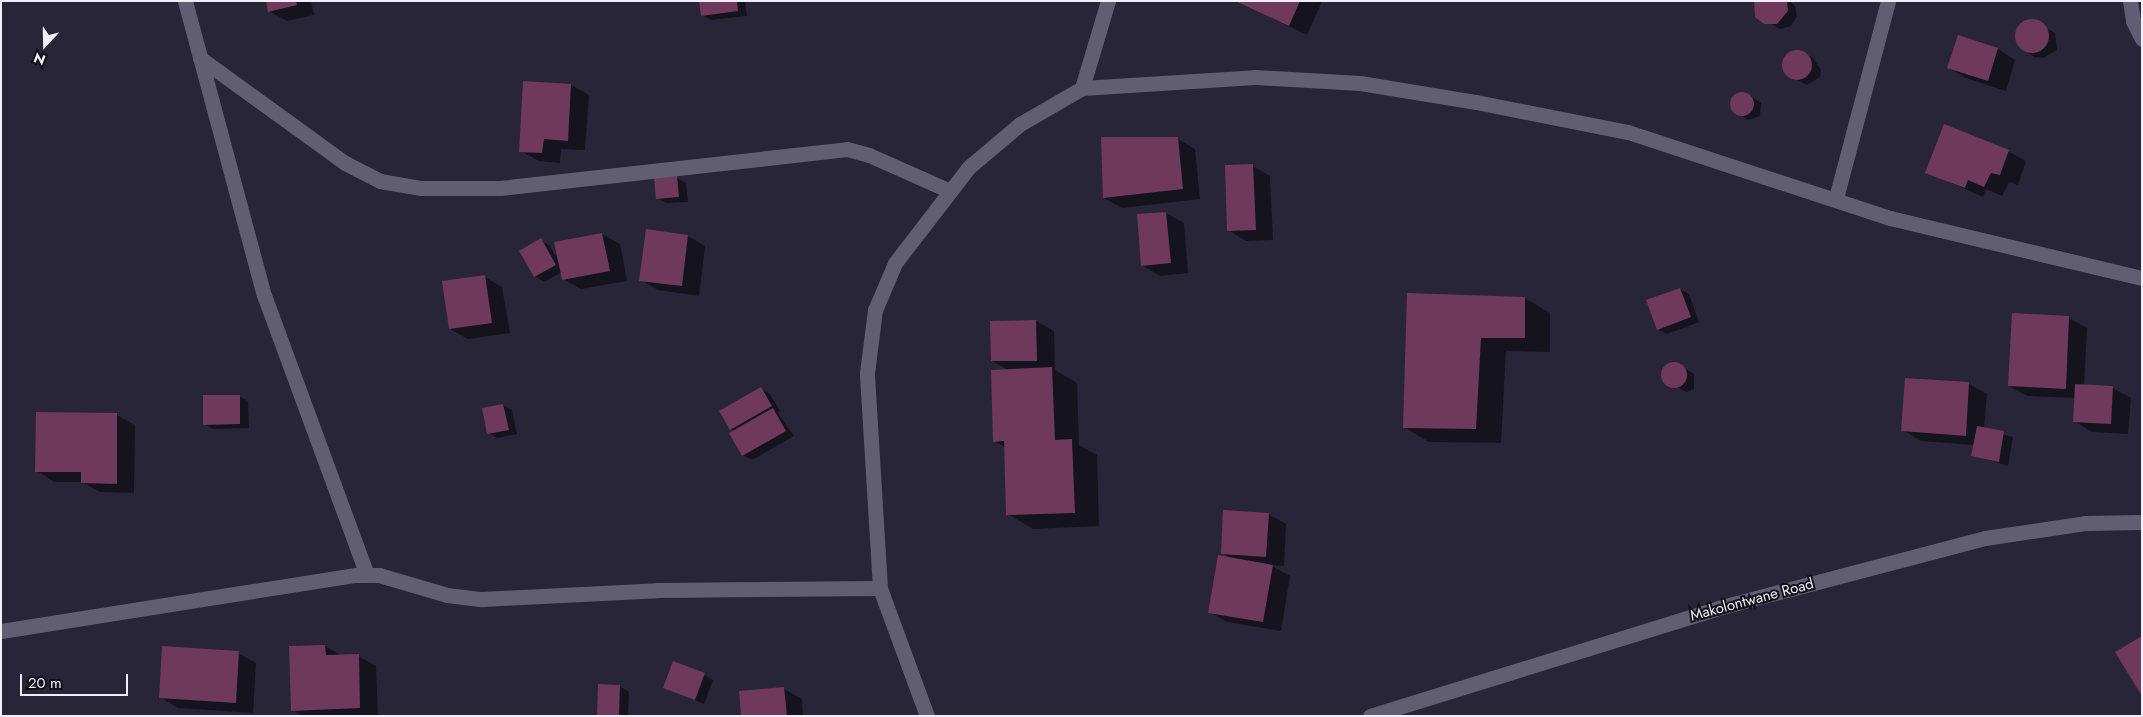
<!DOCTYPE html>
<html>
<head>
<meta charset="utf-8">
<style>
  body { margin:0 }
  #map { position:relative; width:2143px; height:717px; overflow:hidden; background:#292538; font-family:Jost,sans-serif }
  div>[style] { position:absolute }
  .shadow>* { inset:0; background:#0007 }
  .building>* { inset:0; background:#6e395b }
  .round { border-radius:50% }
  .lane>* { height:15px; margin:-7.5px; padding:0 7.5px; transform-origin:7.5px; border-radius:7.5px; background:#615d73 }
  .street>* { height:15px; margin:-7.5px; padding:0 7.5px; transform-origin:7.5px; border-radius:7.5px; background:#615d73 }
  .secondary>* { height:15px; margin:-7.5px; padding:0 7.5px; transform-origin:7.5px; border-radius:7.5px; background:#615d73 }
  span { translate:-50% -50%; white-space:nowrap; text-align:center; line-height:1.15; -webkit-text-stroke:4px #121018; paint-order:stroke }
  .street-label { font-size:15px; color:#f0eefb }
  .frame { position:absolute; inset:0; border:2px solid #f0eefb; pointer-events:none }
  .north { position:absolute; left:20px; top:20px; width:50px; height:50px; -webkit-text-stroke:4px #121018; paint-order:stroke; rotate:201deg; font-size:14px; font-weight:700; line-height:20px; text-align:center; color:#f0eefb }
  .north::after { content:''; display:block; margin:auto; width:18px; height:22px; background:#f0eefb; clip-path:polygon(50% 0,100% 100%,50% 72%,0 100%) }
  .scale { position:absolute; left:20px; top:674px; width:108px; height:22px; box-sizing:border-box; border:2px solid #f0eefb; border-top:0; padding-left:6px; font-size:15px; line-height:18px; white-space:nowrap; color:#f0eefb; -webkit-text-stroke:4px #121018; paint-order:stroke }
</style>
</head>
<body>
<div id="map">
  <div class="shadow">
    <div style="clip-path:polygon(267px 1px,311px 1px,314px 15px,287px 21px,269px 11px)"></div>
    <div style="clip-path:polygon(701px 1px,745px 1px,747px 16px,711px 20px,702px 15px)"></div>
    <div style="clip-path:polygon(1235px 1px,1320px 1px,1322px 2px,1307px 35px)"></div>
    <div style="clip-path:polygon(1757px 1px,1789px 1px,1795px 6px,1797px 16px,1791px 26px,1780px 29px,1757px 16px,1754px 6px)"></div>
    <div style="clip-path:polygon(2031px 20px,2055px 33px,2057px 50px,2043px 58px,2034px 57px,2018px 46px,2017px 29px)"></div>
    <div style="clip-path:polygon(1959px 37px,1998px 49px,2015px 60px,2006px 91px,1966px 78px,1949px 68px)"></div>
    <div style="clip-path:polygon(1790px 52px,1804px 53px,1813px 58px,1821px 70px,1820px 77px,1807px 85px,1791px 77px,1783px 65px)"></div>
    <div style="clip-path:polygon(571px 85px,589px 95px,585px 150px,561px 149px,560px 163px,539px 161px,521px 151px)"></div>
    <div style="clip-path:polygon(1739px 93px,1746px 93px,1761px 103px,1760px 116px,1748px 120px,1732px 110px,1733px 97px)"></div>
    <div style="clip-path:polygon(1178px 139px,1195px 149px,1200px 199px,1122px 208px,1104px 198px)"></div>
    <div style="clip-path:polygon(2008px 151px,2026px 161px,2018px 185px,2009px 182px,2002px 196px,1986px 189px,1983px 197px,1927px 172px)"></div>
    <div style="clip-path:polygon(1253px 166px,1270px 176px,1273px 240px,1246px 241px,1228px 230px)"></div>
    <div style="clip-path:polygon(677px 178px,686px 183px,688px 202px,666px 203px,657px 198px)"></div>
    <div style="clip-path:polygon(1166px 213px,1184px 223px,1188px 273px,1160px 276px,1142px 265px)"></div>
    <div style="clip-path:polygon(602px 234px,620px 244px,627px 281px,581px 289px,563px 279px,562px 272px,544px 282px,535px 276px,541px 240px,549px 245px,559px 261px)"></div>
    <div style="clip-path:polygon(688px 236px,705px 246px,699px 296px,658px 290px,641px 280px)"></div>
    <div style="clip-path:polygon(485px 277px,502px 287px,510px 333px,468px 339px,450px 329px)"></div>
    <div style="clip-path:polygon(1680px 289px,1689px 294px,1699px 322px,1667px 334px,1658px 329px)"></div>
    <div style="clip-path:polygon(1408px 294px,1525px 298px,1550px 313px,1550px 352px,1506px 351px,1501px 443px,1429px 442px,1404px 427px)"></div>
    <div style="clip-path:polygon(2013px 315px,2069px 318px,2087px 328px,2084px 386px,2113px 388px,2131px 398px,2128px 434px,2092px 432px,2074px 421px,2075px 398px,2027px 396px,2009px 386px)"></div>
    <div style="clip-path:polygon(1036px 321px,1054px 331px,1055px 370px,1077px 383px,1079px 445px,1097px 455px,1099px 526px,1033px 529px,1008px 514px,1005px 447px,994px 441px,1008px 370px,992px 361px,991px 322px)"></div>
    <div style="clip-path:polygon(1671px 363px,1678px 364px,1694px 374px,1694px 389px,1687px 392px,1664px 381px,1664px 367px)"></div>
    <div style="clip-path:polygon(1906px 379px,1969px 384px,1987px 394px,1984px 429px,2013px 437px,2008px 466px,1973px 455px,1975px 445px,1921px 441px,1903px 430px)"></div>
    <div style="clip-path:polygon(761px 389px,770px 394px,780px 411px,778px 413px,794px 436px,752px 460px,743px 455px,735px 431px,731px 429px)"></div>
    <div style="clip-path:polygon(239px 396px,248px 401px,249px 428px,213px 429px,204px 424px)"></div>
    <div style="clip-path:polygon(503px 405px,512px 410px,517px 434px,497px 438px,488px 433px)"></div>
    <div style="clip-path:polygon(37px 413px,117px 415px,135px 425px,134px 493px,100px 492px,82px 482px,54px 482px,37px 471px)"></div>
    <div style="clip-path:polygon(1268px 514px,1286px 524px,1284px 566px,1271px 565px,1290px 576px,1281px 631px,1227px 622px,1210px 612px,1232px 559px,1222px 553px)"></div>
    <div style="clip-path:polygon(325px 646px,342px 656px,358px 656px,376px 666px,378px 716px,303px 716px,293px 710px)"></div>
    <div style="clip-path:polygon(238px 653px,256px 663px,253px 713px,178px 708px,160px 697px)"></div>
    <div style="clip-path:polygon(704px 675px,713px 680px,704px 704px,664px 687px)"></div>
    <div style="clip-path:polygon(600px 686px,620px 686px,629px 692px,628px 716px,599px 716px)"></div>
    <div style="clip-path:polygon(784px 689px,802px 699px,803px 716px,742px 716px)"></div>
  </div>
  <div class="building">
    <div style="clip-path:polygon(266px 1px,296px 1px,297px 5px,268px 12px)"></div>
    <div style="clip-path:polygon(699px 1px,737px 1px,738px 11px,701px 16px)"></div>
    <div style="clip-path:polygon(1235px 1px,1300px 1px,1289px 26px)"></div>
    <div style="clip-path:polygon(1754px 1px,1787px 1px,1788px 11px,1777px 24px,1764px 24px,1755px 17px)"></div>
    <div class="round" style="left:2015px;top:19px;width:34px;height:34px"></div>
    <div style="clip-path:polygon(1958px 35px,1998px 48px,1988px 81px,1947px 68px)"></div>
    <div class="round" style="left:1782px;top:50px;width:30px;height:30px"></div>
    <div style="clip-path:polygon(523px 81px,571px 84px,568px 141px,544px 139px,542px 153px,519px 152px)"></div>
    <div class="round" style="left:1730px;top:92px;width:24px;height:24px"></div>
    <div style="clip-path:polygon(1944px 124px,2009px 150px,2000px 175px,1991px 173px,1984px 187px,1968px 180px,1965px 188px,1925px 173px)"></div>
    <div style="clip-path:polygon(1101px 137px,1178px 137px,1183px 189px,1103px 198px)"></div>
    <div style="clip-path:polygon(1253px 164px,1256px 230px,1227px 231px,1225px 165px)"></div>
    <div style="clip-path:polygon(677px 176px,679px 197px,656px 199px,654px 178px)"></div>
    <div style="clip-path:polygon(1166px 212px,1171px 263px,1141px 266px,1137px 214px)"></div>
    <div style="clip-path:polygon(646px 229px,688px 235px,682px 286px,639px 281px)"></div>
    <div style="clip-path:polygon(602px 233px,610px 271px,562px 280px,554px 242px)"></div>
    <div style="clip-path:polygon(541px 238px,556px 265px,534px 277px,519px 251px)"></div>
    <div style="clip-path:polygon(485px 275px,492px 323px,449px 329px,442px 281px)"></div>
    <div style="clip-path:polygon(1680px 288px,1691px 317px,1657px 330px,1646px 300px)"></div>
    <div style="clip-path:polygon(1407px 293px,1525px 297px,1525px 338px,1481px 338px,1476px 429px,1403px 428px)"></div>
    <div style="clip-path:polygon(2012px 313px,2069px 316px,2066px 389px,2008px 386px)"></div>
    <div style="clip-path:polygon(1036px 320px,1037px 361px,991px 361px,990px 321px)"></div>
    <div class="round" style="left:1661px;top:362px;width:26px;height:26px"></div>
    <div style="clip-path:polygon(1052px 367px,1055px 440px,1072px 439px,1075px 513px,1006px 515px,1004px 441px,993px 442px,991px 370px)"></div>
    <div style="clip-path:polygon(1905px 378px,1969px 382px,1966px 436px,1901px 431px)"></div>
    <div style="clip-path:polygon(2075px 384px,2113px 386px,2111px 424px,2073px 422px)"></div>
    <div style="clip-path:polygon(761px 387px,772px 406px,730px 430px,719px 411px)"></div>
    <div style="clip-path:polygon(203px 395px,240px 395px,240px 424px,203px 425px)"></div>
    <div style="clip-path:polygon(503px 404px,509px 430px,487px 434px,482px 408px)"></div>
    <div style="clip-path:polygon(773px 408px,786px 431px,742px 456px,729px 433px)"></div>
    <div style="clip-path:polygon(36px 412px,117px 413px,117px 484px,81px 483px,81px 472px,35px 472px)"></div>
    <div style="clip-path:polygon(1977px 426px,2004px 431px,1999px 462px,1971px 456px)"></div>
    <div style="clip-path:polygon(1223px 510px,1269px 513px,1266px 557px,1221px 554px)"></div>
    <div style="clip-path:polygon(1218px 555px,1273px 565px,1263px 622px,1208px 613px)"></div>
    <div style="clip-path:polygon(2142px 636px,2142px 696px,2115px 652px)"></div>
    <div style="clip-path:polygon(325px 645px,326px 655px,359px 654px,360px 708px,291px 711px,289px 646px)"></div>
    <div style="clip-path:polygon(162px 646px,239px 651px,236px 703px,159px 698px)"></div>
    <div style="clip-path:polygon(673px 661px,705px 673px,695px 700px,663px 688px)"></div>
    <div style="clip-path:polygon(598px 684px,620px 685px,619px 716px,597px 716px)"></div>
    <div style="clip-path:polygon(784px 687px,787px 716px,741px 716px,739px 691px)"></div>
  </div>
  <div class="lane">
    <div style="left:185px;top:1px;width:304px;rotate:75deg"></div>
    <div style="left:264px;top:295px;width:298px;rotate:69.8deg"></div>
    <div style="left:200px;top:58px;width:179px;rotate:35.9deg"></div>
    <div style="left:345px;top:163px;width:39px;rotate:27deg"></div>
    <div style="left:380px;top:181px;width:42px;rotate:9.7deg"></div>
    <div style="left:421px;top:188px;width:79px"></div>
    <div style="left:500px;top:188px;width:349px;rotate:-6.4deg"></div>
    <div style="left:847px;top:149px;width:23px;rotate:15deg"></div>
    <div style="left:869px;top:155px;width:89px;rotate:24deg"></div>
    <div style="left:1px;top:631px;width:359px;rotate:-9deg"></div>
    <div style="left:356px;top:575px;width:23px"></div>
    <div style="left:379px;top:575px;width:71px;rotate:16.4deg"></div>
    <div style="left:447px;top:595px;width:35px;rotate:7deg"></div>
    <div style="left:482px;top:599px;width:175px;rotate:-2.9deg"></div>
    <div style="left:657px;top:590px;width:223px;rotate:-0.5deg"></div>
  </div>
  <div class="street">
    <div style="left:2130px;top:1px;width:20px;rotate:81deg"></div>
    <div style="left:2133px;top:21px;width:20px;rotate:63deg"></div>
    <div style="left:1082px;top:88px;width:91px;rotate:-73.4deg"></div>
    <div style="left:1836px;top:198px;width:204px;rotate:-75.2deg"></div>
    <div style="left:927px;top:716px;width:136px;rotate:-110.2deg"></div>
    <div style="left:880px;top:588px;width:215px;rotate:-93.5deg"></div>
    <div style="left:867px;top:373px;width:64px;rotate:-82.8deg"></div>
    <div style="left:875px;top:310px;width:51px;rotate:-66.9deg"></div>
    <div style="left:895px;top:263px;width:121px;rotate:-52.4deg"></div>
    <div style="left:969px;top:167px;width:67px;rotate:-40.1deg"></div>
    <div style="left:1020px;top:124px;width:72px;rotate:-30.1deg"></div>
    <div style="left:1082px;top:88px;width:173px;rotate:-3.6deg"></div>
    <div style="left:1255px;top:77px;width:105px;rotate:3.3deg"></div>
    <div style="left:1360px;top:83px;width:118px;rotate:9.3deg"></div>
    <div style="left:1476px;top:102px;width:155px;rotate:11.2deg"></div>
    <div style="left:1628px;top:132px;width:276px;rotate:18.2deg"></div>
    <div style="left:1890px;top:218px;width:259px;rotate:13.4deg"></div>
  </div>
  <div class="secondary">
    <div style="left:1370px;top:716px;width:364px;rotate:-17.2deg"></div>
    <div style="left:1718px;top:608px;width:276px;rotate:-14.7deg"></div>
    <div style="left:1985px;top:538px;width:101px;rotate:-8.5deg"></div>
    <div style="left:2085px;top:523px;width:57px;rotate:-1deg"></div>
  </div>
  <div class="street-label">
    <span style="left:1752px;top:600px;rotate:-15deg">Makolontwane Road</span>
  </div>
  <div class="frame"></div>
  <div class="north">N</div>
  <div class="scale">20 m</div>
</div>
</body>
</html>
